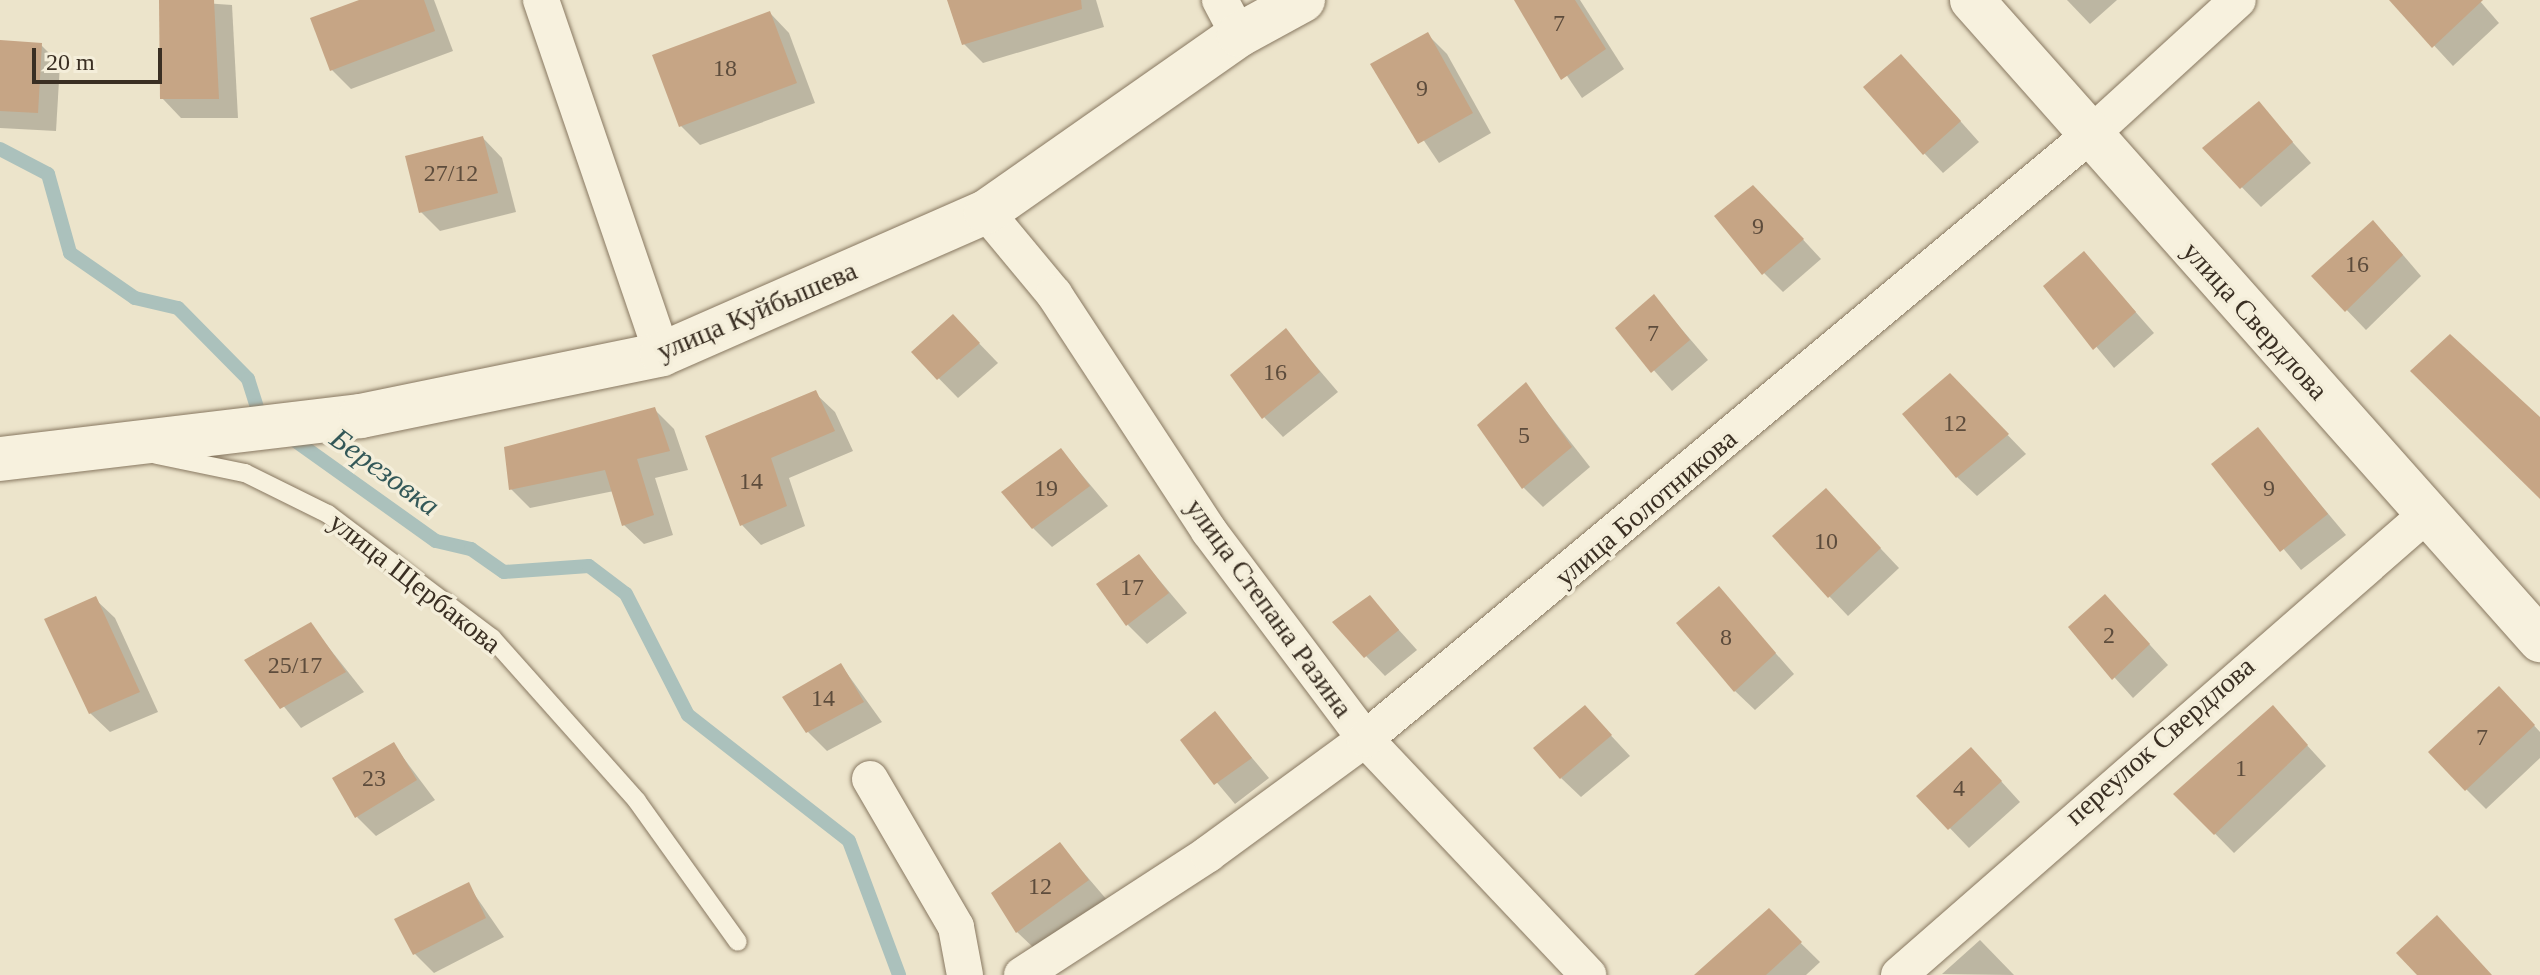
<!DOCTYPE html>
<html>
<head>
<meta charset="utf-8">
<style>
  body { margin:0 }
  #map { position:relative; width:2540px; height:975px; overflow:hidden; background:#ece4cb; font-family:"Times New Roman",serif }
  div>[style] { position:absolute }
  .shadow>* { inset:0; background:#0003 }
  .stream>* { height:14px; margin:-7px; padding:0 7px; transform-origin:7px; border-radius:7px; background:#abc1bc }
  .building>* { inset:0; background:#c6a585 }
  .roads { filter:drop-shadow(0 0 2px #887861) drop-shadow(0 0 2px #887861) }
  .service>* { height:18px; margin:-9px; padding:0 9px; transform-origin:9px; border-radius:9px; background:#f7f1de }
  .minor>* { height:36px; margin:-18px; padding:0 18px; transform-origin:18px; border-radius:18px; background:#f7f1de }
  .tertiary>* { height:44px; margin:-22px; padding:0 22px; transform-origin:22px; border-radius:22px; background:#f7f1de }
  .secondary>* { height:44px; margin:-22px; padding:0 22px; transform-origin:22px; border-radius:22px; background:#f7f1de }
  span { translate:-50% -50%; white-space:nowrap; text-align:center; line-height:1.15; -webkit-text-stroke:7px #f4eeda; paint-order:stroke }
  .number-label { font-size:24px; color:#5d4c3c }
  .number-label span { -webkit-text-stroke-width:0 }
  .street-label { font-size:28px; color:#3a2f23 }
  .water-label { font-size:30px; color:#335858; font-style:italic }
  .scale { position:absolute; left:32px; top:48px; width:130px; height:36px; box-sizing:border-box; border:4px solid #3a2f23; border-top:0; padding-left:10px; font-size:24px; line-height:28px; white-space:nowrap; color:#3a2f23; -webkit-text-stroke:6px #f4eeda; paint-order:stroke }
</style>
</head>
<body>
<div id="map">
  <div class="shadow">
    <div style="clip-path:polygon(161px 0,232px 5px,238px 118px,181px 118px,162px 98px)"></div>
    <div style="clip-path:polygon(365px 0,434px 0,453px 51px,351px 89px,332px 70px)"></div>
    <div style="clip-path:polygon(949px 0,1096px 0,1104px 27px,983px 63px,964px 44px)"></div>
    <div style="clip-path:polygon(1516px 0,1580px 0,1624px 69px,1582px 98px)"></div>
    <div style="clip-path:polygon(2067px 0,2117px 0,2090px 24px)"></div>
    <div style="clip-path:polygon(2392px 0,2479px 0,2499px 23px,2453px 66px)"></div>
    <div style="clip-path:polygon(770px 13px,789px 33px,815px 103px,700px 145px,681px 126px)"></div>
    <div style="clip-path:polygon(1428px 35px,1447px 54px,1491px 133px,1439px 163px,1373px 65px)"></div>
    <div style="clip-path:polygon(41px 45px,60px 64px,56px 131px,0 128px,0 46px)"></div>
    <div style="clip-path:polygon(1920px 76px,1979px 142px,1943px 173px,1924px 153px)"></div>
    <div style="clip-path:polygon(2259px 104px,2311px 163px,2261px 207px,2204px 148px)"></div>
    <div style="clip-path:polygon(483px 138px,502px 158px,516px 212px,440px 231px,421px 212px)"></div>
    <div style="clip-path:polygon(1773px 207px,1821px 259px,1783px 292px,1764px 273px)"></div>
    <div style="clip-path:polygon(2392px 242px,2421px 276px,2366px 330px,2314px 276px)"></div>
    <div style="clip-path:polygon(2084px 253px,2154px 333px,2114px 368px,2046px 286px)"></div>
    <div style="clip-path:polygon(1654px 297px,1708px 360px,1672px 391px,1618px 329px)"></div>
    <div style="clip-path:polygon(1285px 330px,1338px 392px,1283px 437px,1264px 417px)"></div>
    <div style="clip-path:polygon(972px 336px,998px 363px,958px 398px,913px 352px)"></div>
    <div style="clip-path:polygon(1526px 385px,1590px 467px,1543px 507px,1523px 487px)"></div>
    <div style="clip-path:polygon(815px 393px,835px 412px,853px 451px,789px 478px,805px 526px,761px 545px,742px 525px,707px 437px)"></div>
    <div style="clip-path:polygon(1969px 395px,2026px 454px,1977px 496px,1957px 477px)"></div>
    <div style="clip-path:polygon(654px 409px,674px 429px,688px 470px,655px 478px,673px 535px,644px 544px,624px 525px,614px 491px,530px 508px,511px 489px)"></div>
    <div style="clip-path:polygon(2258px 430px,2346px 535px,2301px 570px,2214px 464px)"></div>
    <div style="clip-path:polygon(1061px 450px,1108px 506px,1052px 547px,1033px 528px)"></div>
    <div style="clip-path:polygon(1845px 511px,1899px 568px,1848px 616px,1829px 596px)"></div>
    <div style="clip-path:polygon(1139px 556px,1187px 613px,1147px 644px,1128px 625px)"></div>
    <div style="clip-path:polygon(1719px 589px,1794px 674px,1755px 710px,1735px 691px)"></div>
    <div style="clip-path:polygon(1370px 598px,1417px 650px,1385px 676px,1366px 656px)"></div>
    <div style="clip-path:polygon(95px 599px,115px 618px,158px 712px,110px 732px,90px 713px)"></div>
    <div style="clip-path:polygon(2124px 616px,2168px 665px,2133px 698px,2070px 628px)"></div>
    <div style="clip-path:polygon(310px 624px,364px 692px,301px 728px,247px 660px)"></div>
    <div style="clip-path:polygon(841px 665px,882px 722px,827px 751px,808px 732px)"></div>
    <div style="clip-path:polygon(2273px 708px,2326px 766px,2234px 853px,2176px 794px)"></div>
    <div style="clip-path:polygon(2518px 708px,2540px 732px,2540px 758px,2486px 809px,2466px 789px)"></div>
    <div style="clip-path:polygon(1215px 714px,1269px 778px,1235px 804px,1182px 741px)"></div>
    <div style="clip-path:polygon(1604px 728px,1630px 756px,1581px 797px,1561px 778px)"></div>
    <div style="clip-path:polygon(393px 744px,435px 800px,376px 836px,357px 817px)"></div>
    <div style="clip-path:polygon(1990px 769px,2020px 802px,1969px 848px,1919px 796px)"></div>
    <div style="clip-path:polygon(1060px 845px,1107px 900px,1037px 951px,1017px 932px)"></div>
    <div style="clip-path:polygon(468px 885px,504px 937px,434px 973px,414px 953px)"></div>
    <div style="clip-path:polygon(1768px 911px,1820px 962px,1806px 975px,1729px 975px)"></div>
    <div style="clip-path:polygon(1980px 940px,2014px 975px,1942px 974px)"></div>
  </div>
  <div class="stream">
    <div style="left:0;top:149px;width:54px;rotate:27.5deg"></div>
    <div style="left:48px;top:174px;width:82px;rotate:74.4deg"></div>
    <div style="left:70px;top:253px;width:79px;rotate:34.7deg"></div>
    <div style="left:135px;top:298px;width:44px;rotate:13.1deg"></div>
    <div style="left:178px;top:308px;width:100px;rotate:45.4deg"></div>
    <div style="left:248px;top:379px;width:43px;rotate:72.4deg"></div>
    <div style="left:290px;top:437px;width:179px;rotate:35.5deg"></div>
    <div style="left:436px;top:541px;width:36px;rotate:13deg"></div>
    <div style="left:471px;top:549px;width:40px;rotate:34.9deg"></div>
    <div style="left:504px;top:572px;width:85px;rotate:-4deg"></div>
    <div style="left:589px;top:566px;width:46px;rotate:37.1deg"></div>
    <div style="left:626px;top:594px;width:136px;rotate:62.9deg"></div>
    <div style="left:688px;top:715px;width:204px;rotate:38deg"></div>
    <div style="left:849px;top:841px;width:143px;rotate:69.5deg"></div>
  </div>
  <div class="building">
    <div style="clip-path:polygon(159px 0,214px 0,219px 99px,160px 99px)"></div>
    <div style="clip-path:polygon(359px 0,424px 0,435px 31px,330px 71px,310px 18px)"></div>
    <div style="clip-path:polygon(947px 0,1081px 0,1082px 9px,962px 45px)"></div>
    <div style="clip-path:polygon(1514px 0,1575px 0,1606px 49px,1561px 80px)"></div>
    <div style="clip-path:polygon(2389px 0,2483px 0,2432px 48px)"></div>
    <div style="clip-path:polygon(770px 11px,797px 83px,679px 127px,652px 55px)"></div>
    <div style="clip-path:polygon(1428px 32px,1473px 113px,1418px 144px,1370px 64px)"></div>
    <div style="clip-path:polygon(0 40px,42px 43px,38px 113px,0 111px)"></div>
    <div style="clip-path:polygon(1901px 54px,1961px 121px,1923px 155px,1863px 87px)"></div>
    <div style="clip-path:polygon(2259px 101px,2293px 142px,2240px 189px,2202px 148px)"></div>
    <div style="clip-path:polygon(483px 136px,498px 193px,419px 213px,405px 156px)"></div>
    <div style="clip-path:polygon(1753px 185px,1804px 239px,1762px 275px,1714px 216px)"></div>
    <div style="clip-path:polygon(2373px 220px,2403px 255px,2345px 312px,2311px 276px)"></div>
    <div style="clip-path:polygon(2084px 251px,2136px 312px,2093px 350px,2043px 286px)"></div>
    <div style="clip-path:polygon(1654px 294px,1690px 340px,1651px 373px,1615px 328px)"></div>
    <div style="clip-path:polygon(953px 314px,980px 343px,937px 380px,911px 352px)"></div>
    <div style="clip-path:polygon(1286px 328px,1320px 372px,1262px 419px,1230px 375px)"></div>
    <div style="clip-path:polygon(2450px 334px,2540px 417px,2540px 499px,2410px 371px)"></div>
    <div style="clip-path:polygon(1950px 373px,2009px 434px,1956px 478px,1902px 414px)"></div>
    <div style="clip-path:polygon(1526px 382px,1572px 447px,1522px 489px,1477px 425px)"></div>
    <div style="clip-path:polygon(816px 390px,835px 431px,771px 458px,787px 506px,740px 526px,705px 436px)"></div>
    <div style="clip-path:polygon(655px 407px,670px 451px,637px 459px,654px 515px,622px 526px,605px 470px,509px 490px,504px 447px)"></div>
    <div style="clip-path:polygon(2258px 427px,2328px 514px,2280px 552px,2211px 464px)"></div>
    <div style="clip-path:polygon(1061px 448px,1090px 486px,1032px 529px,1001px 492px)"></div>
    <div style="clip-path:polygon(1826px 488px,1881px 548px,1828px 598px,1772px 536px)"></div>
    <div style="clip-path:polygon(1139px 554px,1169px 593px,1126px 626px,1096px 584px)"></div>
    <div style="clip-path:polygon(1719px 586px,1776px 653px,1734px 692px,1676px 623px)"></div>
    <div style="clip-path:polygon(2105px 594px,2150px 644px,2112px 680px,2068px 627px)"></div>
    <div style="clip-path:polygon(1370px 595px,1399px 630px,1364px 658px,1332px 622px)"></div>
    <div style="clip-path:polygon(96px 596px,140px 692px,89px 714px,44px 619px)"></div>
    <div style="clip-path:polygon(311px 622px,346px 672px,280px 709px,244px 660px)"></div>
    <div style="clip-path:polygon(841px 663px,864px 702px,806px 733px,782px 697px)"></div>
    <div style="clip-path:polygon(2499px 686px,2535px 725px,2465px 791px,2428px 752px)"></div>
    <div style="clip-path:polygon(1585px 705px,1612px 735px,1560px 779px,1533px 748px)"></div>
    <div style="clip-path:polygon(2273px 705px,2308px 745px,2214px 835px,2173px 794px)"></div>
    <div style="clip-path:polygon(1215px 711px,1252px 758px,1214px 785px,1180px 740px)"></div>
    <div style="clip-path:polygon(394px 742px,417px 780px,355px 818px,332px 778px)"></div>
    <div style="clip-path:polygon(1971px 747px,2002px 781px,1948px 830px,1916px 796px)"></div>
    <div style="clip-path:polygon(1060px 842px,1089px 880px,1016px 933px,991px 893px)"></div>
    <div style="clip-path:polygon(469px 882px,486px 918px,413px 955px,394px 919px)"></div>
    <div style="clip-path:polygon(1769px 908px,1802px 942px,1766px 975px,1694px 975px)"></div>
    <div style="clip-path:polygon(2437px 915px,2492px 975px,2417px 975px,2396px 953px)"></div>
  </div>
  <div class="roads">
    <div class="service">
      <div style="left:157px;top:455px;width:90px;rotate:11.6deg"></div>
      <div style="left:245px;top:473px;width:93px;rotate:26.3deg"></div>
      <div style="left:328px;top:514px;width:206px;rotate:37.1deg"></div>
      <div style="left:492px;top:638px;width:218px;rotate:48.3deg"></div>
      <div style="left:637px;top:801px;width:173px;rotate:54.4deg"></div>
    </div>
    <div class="minor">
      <div style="left:541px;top:0;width:374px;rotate:71.1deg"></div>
      <div style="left:1220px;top:0;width:40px;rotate:62deg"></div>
      <div style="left:986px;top:212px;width:107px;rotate:50.3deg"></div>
      <div style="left:1054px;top:294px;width:283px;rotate:56.8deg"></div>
      <div style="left:1209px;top:531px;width:260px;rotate:53.1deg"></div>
      <div style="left:1365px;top:739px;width:325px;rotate:46.6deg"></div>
      <div style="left:870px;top:779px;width:171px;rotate:59.8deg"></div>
      <div style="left:956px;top:927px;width:49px;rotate:79.4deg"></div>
      <div style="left:1022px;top:975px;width:222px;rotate:-33deg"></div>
      <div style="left:1208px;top:854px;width:195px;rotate:-36.2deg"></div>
      <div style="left:1365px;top:739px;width:944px;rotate:-39.8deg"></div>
      <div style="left:2090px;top:135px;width:200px;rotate:-42.4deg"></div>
      <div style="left:1899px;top:975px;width:701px;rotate:-41.12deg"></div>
    </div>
    <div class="tertiary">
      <div style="left:0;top:459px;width:364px;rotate:-6.8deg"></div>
      <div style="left:361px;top:416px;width:307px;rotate:-11.6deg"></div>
      <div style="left:662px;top:354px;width:354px;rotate:-23.7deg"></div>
      <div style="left:986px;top:212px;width:309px;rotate:-35deg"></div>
      <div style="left:1239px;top:35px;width:73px;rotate:-28.7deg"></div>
    </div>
    <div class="secondary">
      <div style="left:1972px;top:0;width:856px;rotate:48.41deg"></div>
    </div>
  </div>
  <div class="number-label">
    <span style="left:1559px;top:24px">7</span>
    <span style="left:725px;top:69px">18</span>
    <span style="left:1422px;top:89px">9</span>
    <span style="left:451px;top:174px">27/12</span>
    <span style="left:1758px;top:227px">9</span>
    <span style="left:2357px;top:265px">16</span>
    <span style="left:1653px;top:334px">7</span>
    <span style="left:1275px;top:373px">16</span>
    <span style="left:1955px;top:424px">12</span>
    <span style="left:1524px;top:436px">5</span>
    <span style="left:751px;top:482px">14</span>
    <span style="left:1046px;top:489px">19</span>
    <span style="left:2269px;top:489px">9</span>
    <span style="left:1826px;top:542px">10</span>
    <span style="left:1132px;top:588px">17</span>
    <span style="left:2109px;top:636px">2</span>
    <span style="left:1726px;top:638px">8</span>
    <span style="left:295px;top:666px">25/17</span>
    <span style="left:823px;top:699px">14</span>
    <span style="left:2482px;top:738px">7</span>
    <span style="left:2241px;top:769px">1</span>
    <span style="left:374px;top:779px">23</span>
    <span style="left:1959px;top:789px">4</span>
    <span style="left:1040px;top:887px">12</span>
  </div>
  <div class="street-label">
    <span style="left:757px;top:311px;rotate:-23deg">улица Куйбышева</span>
    <span style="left:2255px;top:321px;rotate:48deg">улица Свердлова</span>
    <span style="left:1646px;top:508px;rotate:-40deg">улица Болотникова</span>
    <span style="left:415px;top:583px;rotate:38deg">улица Щербакова</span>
    <span style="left:1269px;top:608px;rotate:54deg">улица Степана Разина</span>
    <span style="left:2160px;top:741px;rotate:-41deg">переулок Свердлова</span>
  </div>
  <div class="water-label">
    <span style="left:385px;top:472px;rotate:36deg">Березовка</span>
  </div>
  <div class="scale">20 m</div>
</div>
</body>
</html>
